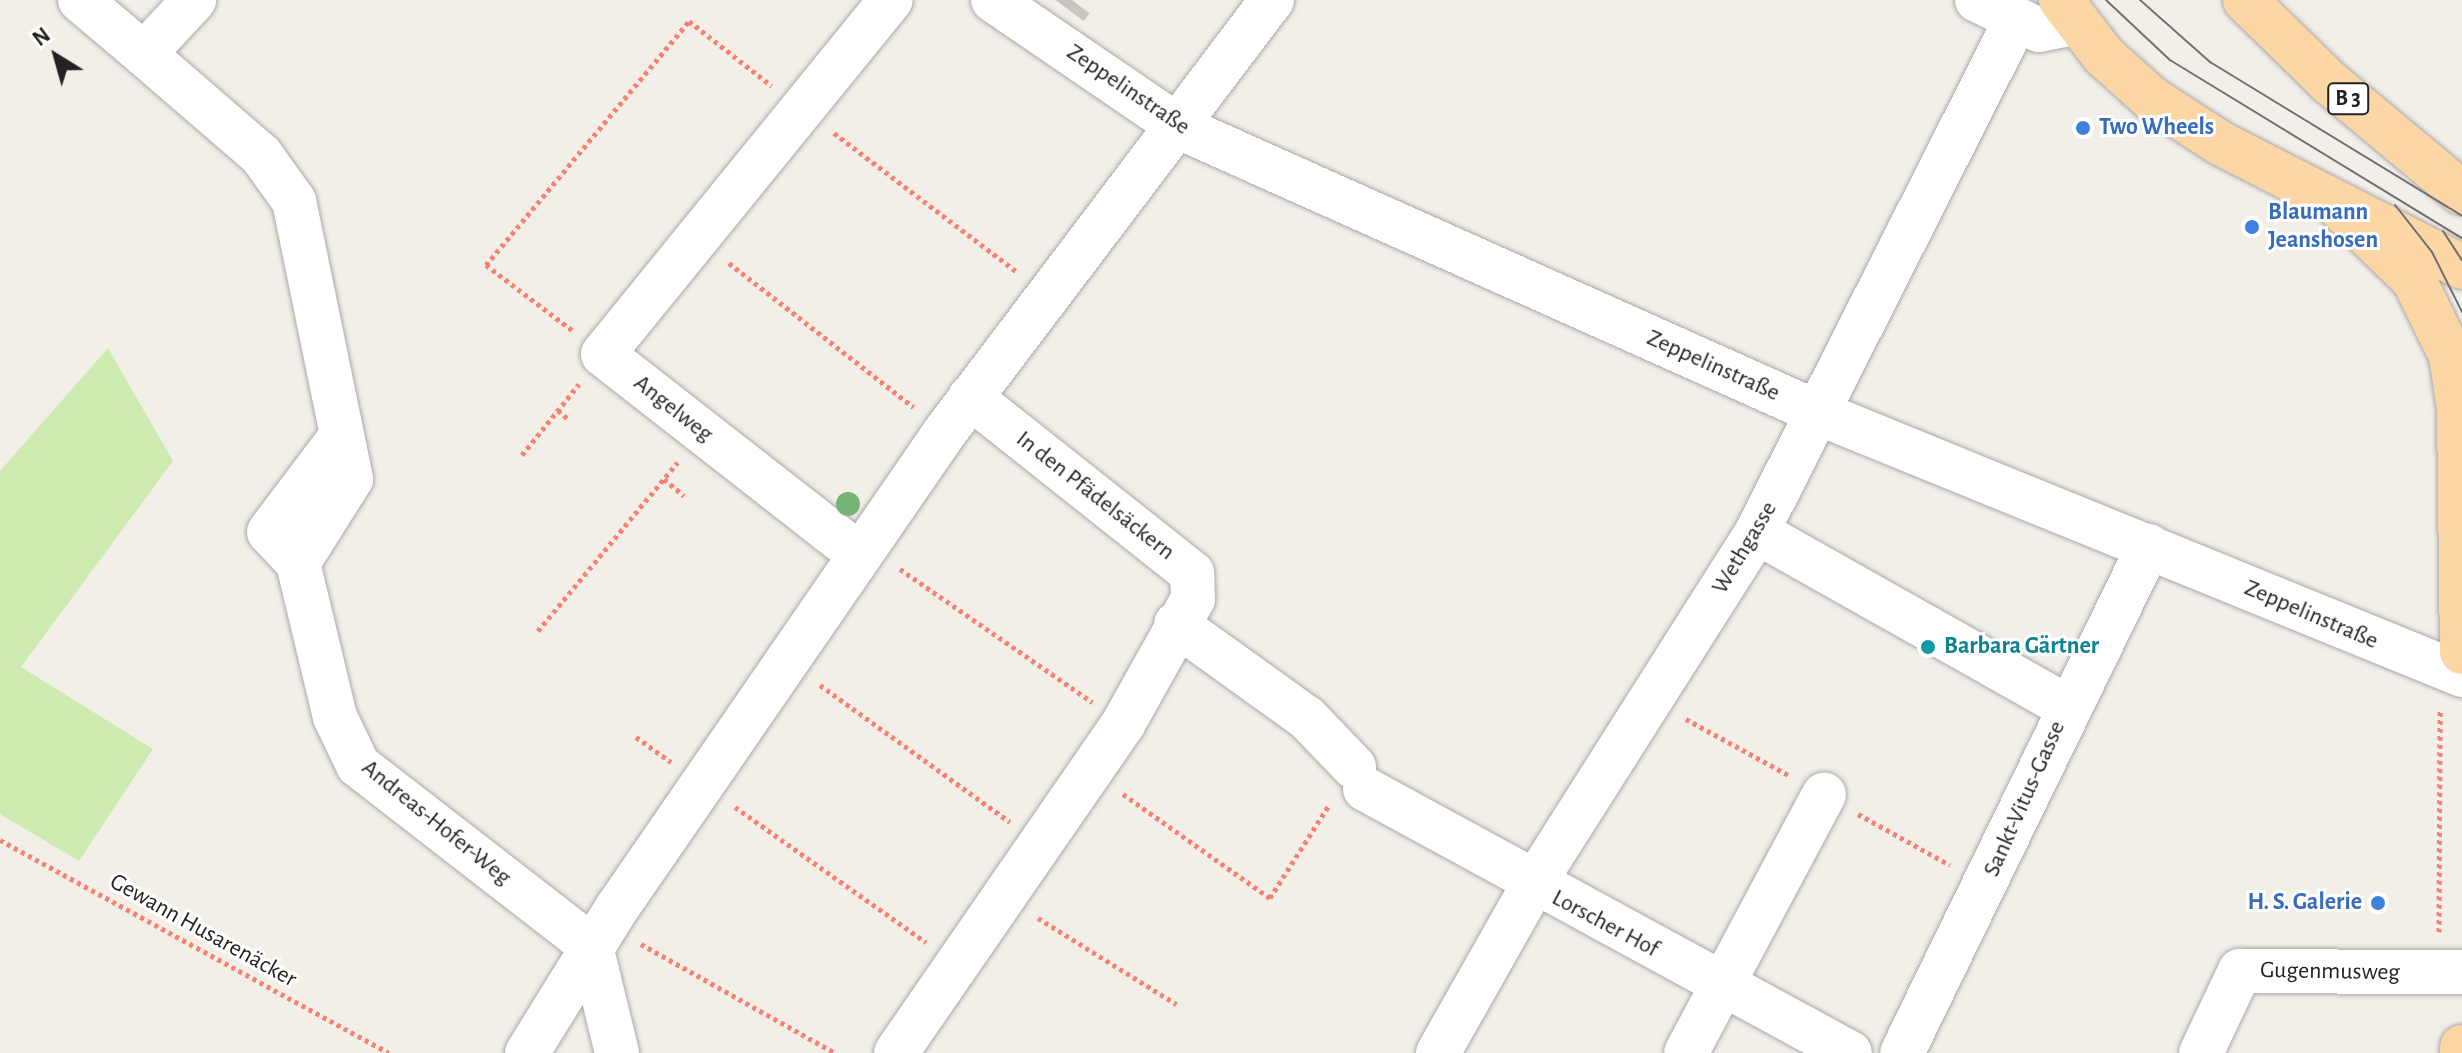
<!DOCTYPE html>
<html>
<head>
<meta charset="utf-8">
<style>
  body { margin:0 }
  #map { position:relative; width:2462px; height:1053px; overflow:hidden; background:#f2efe9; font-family:"Alegreya Sans",sans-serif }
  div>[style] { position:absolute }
  .grass>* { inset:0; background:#cdebb0 }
  .minor-tunnel>* { height:44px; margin-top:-22px; transform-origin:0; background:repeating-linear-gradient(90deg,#c8c6c1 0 44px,transparent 0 66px) }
  .path>* { height:5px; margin-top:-2.5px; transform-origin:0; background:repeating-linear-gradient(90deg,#fa8072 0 4px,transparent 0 8px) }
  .roads { filter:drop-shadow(0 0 2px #a9a9a9) drop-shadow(0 0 2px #a9a9a9) }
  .minor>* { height:44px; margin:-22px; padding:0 22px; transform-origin:22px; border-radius:22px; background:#fff }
  .major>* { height:44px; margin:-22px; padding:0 22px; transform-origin:22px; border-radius:22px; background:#fcd6a4 }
  .tram>* { height:2px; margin:-1px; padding:0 1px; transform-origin:1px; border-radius:1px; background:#707070 }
  .trees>* { width:24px; height:24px; margin:-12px; border-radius:50%; background:#74b475 }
  .dots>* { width:22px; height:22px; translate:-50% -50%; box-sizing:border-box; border:4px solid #fff; border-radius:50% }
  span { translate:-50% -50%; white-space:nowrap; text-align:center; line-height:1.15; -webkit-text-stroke:6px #fff; paint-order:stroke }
  .shield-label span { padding:2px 6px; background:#fff; border:2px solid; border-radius:6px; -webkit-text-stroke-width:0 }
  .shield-label { font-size:22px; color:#222; font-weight:700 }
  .street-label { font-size:24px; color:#222 }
  .shop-label { font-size:24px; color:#366cbe; font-weight:700 }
  .left { translate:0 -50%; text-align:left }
  .right { translate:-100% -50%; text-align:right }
  .culture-label { font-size:24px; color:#0d838f; font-weight:700 }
  .north { position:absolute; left:16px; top:16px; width:80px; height:80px; -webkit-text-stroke:6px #fff; paint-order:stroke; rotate:323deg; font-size:22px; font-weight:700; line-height:32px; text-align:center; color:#222 }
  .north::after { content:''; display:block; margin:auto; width:28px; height:36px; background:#222; clip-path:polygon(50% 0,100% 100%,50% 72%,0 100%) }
</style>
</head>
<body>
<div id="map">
  <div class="grass">
    <div style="clip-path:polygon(108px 348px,173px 461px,21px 667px,153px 749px,79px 861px,0 814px,0 471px)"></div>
  </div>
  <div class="minor-tunnel">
    <div style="left:1066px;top:8px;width:10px;rotate:-53deg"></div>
  </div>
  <div class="path">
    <div style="left:834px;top:133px;width:230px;rotate:37.2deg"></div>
    <div style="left:729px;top:263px;width:234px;rotate:38deg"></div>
    <div style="left:572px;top:330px;width:108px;rotate:-142.9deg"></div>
    <div style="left:486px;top:265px;width:317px;rotate:-50.2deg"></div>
    <div style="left:689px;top:21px;width:105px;rotate:38.1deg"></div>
    <div style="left:558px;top:410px;width:12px;rotate:42deg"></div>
    <div style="left:522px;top:455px;width:91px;rotate:-51.2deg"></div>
    <div style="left:664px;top:479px;width:26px;rotate:40deg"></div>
    <div style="left:900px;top:569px;width:234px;rotate:34.7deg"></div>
    <div style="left:538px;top:631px;width:219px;rotate:-50.4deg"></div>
    <div style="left:820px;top:685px;width:234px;rotate:35.8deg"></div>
    <div style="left:1686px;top:719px;width:119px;rotate:28.7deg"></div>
    <div style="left:636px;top:737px;width:43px;rotate:35.5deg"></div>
    <div style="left:1123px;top:794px;width:180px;rotate:35.3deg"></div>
    <div style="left:1270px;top:898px;width:110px;rotate:-57.6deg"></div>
    <div style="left:735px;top:807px;width:234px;rotate:35.3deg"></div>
    <div style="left:1858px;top:814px;width:105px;rotate:29deg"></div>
    <div style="left:0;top:840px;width:443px;rotate:28.7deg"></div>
    <div style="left:1038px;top:918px;width:163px;rotate:31.9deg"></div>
    <div style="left:2439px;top:932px;width:222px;rotate:-89.7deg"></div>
    <div style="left:641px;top:944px;width:223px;rotate:29.3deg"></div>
  </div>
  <div class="roads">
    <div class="minor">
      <div style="left:80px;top:0;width:84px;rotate:40.2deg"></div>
      <div style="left:144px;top:54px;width:74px;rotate:-47.2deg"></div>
      <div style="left:993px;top:0;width:225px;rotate:34.3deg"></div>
      <div style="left:1179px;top:127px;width:703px;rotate:24.09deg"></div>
      <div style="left:1821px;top:414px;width:692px;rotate:22.15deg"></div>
      <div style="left:1977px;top:0;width:69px;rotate:25.8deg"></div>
      <div style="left:2039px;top:30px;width:37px;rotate:-11deg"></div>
      <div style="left:144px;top:54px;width:155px;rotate:40.8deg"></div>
      <div style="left:261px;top:155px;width:57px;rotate:54.3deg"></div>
      <div style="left:294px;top:201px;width:284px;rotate:78.4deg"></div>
      <div style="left:351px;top:479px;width:99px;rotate:122.2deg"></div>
      <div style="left:298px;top:563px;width:158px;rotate:76.5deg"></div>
      <div style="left:335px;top:717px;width:53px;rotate:64.4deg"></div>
      <div style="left:358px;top:765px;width:295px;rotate:37.8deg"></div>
      <div style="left:591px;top:946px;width:110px;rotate:76.3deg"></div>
      <div style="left:1757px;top:532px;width:355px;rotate:29.4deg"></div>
      <div style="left:860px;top:555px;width:326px;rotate:-142deg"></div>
      <div style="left:603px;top:354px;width:456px;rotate:-50.9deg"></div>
      <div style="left:298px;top:563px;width:42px;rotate:-133.1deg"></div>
      <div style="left:269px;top:532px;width:121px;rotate:-53deg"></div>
      <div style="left:1176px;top:624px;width:161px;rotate:35.7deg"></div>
      <div style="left:1307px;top:718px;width:68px;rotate:46.2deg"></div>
      <div style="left:1365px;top:789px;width:552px;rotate:28.56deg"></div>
      <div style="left:527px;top:1053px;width:171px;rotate:-58.2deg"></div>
      <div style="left:617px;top:908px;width:578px;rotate:-55.43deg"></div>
      <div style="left:945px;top:432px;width:542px;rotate:-52.88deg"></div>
      <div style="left:896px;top:1053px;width:400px;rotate:-55.4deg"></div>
      <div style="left:1123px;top:724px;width:143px;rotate:-60.8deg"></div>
      <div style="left:1193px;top:599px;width:26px;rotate:-92deg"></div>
      <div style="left:1192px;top:573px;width:283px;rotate:-141.6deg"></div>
      <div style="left:1438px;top:1053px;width:193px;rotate:-60.5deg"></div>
      <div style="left:1533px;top:885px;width:418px;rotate:-57.6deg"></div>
      <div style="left:1757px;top:532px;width:572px;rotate:-63.17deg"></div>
      <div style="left:1686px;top:1053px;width:293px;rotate:-61.9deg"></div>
      <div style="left:1902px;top:1053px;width:564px;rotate:-64.03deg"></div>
      <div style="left:2201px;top:1053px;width:91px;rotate:-64.6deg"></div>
      <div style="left:2240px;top:971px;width:222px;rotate:0.3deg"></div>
    </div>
    <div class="major">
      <div style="left:2061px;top:0;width:71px;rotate:52.5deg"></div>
      <div style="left:2104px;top:56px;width:64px;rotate:41.9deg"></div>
      <div style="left:2152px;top:99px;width:81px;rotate:32.9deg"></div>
      <div style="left:2220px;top:143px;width:272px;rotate:27.1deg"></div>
      <div style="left:2245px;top:0;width:117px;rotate:44.3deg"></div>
      <div style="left:2329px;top:82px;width:173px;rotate:39.8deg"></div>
      <div style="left:2335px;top:203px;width:110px;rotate:44.3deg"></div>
      <div style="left:2414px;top:280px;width:85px;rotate:64deg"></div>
      <div style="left:2451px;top:356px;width:54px;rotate:81.4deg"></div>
      <div style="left:2459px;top:409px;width:243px;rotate:89.3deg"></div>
      <div style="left:2462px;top:1053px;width:6px;rotate:-90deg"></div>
    </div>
  </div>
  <div class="tram">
    <div style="left:2106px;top:0;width:88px;rotate:43.2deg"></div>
    <div style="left:2170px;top:60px;width:342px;rotate:31.4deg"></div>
    <div style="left:2140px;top:0;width:94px;rotate:41.5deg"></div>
    <div style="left:2210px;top:62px;width:295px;rotate:31.4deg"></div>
    <div style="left:2395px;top:205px;width:60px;rotate:51.8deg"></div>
    <div style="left:2432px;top:252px;width:67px;rotate:63.4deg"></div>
    <div style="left:2443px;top:231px;width:35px;rotate:57deg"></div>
  </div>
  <div class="trees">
    <div style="left:848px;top:504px"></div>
  </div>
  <div class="dots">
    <div style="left:2083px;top:128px;background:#3f7fe0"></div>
    <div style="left:2252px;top:227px;background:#3f7fe0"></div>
    <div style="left:1928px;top:647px;background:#0f9aa8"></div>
    <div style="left:2378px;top:903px;background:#3f7fe0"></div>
  </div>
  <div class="shield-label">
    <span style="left:2348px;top:99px">B 3</span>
  </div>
  <div class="street-label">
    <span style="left:1128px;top:90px;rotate:34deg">Zeppelinstraße</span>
    <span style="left:1713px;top:366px;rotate:24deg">Zeppelinstraße</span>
    <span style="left:673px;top:409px;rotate:38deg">Angelweg</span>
    <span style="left:1095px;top:496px;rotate:38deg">In den Pfädelsäckern</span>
    <span style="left:1745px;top:548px;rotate:-59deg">Wethgasse</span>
    <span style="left:2311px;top:615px;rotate:23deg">Zeppelinstraße</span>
    <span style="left:2025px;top:799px;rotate:-66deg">Sankt-Vitus-Gasse</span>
    <span style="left:436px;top:823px;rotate:39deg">Andreas-Hofer-Weg</span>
    <span style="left:1605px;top:924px;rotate:28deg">Lorscher Hof</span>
    <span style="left:203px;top:931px;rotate:29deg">Gewann Husarenäcker</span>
    <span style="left:2330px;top:972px;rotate:1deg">Gugenmusweg</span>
  </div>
  <div class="shop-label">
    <span class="left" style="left:2099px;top:128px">Two Wheels</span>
    <span class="left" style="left:2268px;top:227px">Blaumann<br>Jeanshosen</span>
    <span class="right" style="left:2362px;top:903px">H. S. Galerie</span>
  </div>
  <div class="culture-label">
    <span class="left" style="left:1944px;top:647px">Barbara Gärtner</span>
  </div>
  <div class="north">N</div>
</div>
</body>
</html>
